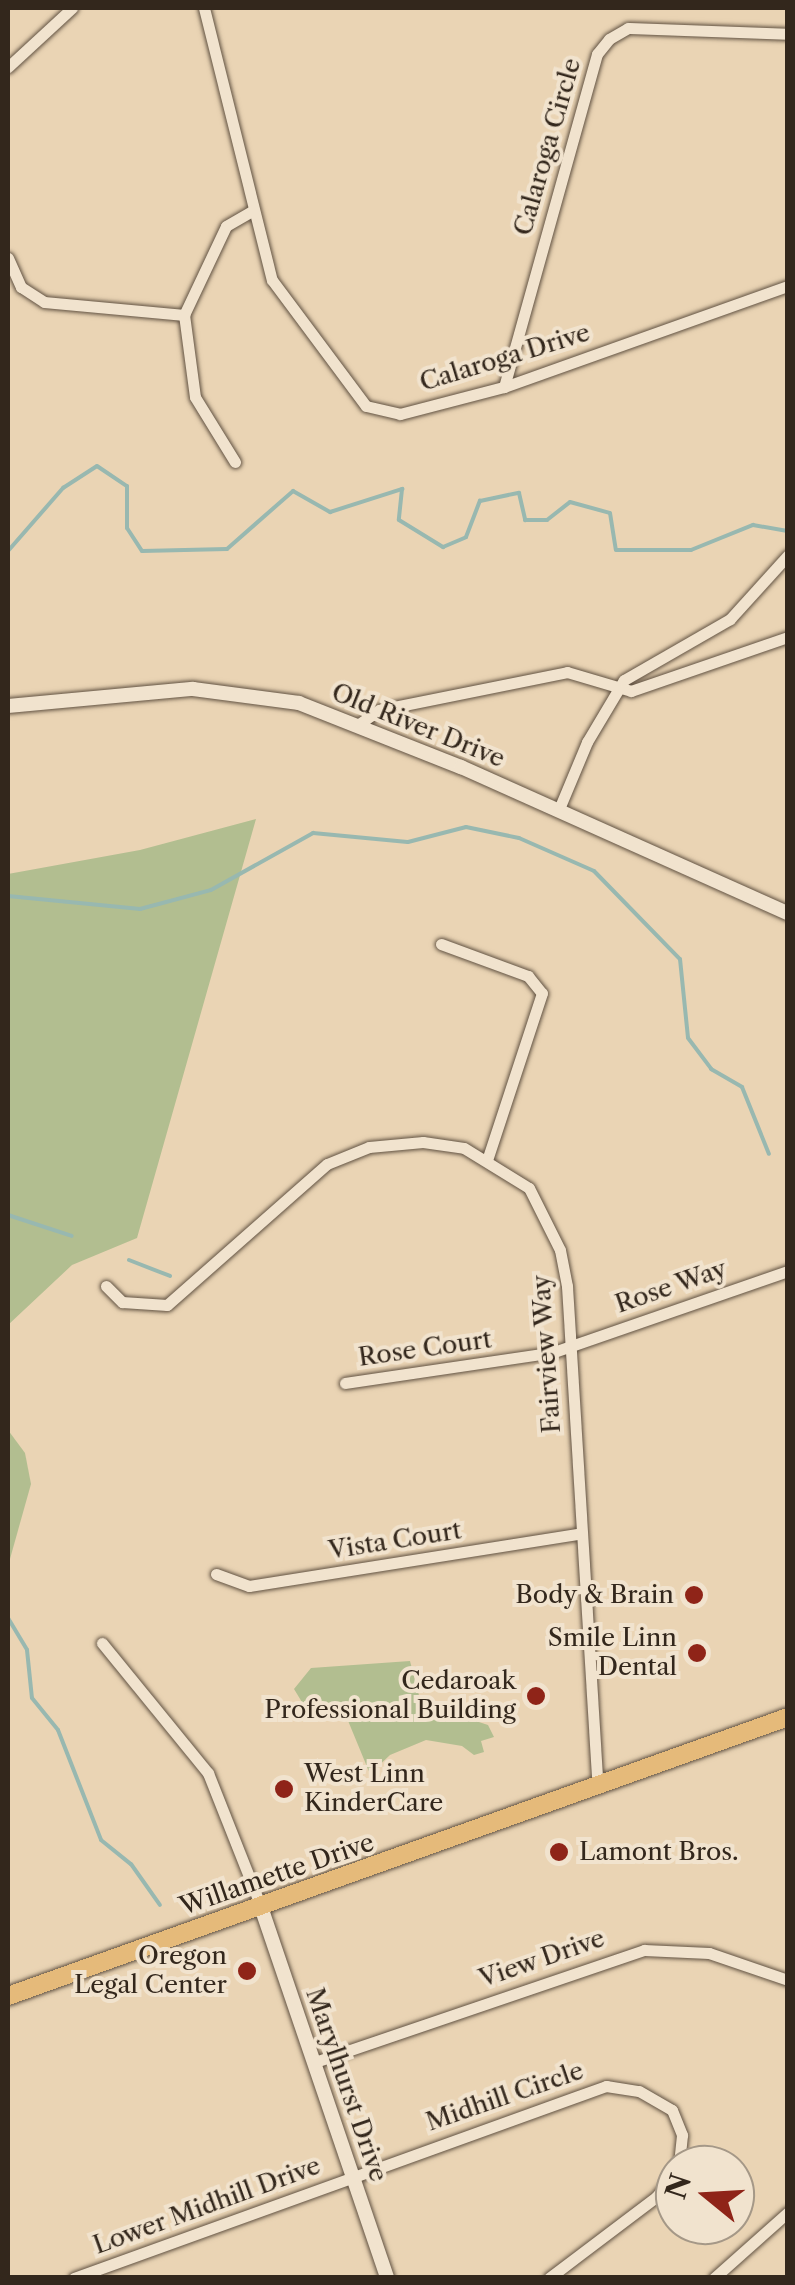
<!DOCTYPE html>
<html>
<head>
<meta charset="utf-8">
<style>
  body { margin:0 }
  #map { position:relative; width:795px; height:2285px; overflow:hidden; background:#ead4b4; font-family:"Libre Caslon Text",serif }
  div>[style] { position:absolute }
  .green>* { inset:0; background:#b2be90 }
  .stream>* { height:4px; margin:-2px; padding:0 2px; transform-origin:2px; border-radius:2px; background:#98b8b0 }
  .roads { filter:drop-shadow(0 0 2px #615242) drop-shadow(0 0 2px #615242) }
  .minor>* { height:11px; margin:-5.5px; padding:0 5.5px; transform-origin:5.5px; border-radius:5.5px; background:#f1e3ce }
  .tertiary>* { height:14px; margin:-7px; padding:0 7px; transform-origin:7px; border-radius:7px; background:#f1e3ce }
  .primary>* { height:18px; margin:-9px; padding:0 9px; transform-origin:9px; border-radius:9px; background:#e5ba7a }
  .dots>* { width:28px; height:28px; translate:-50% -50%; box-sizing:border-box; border:5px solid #f1e3ce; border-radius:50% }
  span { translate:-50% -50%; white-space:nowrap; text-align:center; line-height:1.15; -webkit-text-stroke:8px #f1e3ce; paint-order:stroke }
  .street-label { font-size:25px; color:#33271c }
  .poi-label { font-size:25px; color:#33271c }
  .right { translate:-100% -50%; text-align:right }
  .left { translate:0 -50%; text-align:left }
  .frame { position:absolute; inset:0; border:10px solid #33271c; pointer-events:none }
  .north { position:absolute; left:655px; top:2145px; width:100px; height:100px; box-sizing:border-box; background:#f1e3ce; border:2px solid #a59887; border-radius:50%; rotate:288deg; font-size:28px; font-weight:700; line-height:40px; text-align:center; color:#33271c }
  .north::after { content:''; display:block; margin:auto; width:35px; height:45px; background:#8f2418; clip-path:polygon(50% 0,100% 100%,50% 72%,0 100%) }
</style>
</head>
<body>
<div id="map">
  <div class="green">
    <div style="clip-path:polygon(256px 819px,137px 1238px,72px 1265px,8px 1325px,8px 874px,140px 850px)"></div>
    <div style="clip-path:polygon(8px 1430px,25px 1453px,31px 1484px,8px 1566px)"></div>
    <div style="clip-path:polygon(410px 1661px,421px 1703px,488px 1725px,494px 1737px,481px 1741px,484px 1752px,474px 1755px,462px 1746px,426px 1740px,390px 1755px,370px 1774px,344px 1711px,314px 1722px,294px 1689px,311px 1668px)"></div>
  </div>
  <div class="stream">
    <div style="left:8px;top:551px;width:84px;rotate:-48.9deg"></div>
    <div style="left:63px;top:488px;width:40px;rotate:-32.9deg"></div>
    <div style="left:97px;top:466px;width:36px;rotate:34deg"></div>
    <div style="left:127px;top:486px;width:42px;rotate:90deg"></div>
    <div style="left:127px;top:528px;width:27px;rotate:57deg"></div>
    <div style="left:142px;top:551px;width:85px;rotate:-1.3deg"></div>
    <div style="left:227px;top:549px;width:88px;rotate:-41.3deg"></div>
    <div style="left:293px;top:491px;width:43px;rotate:29.6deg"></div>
    <div style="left:330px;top:512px;width:76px;rotate:-17.7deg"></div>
    <div style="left:402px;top:489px;width:31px;rotate:96deg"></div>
    <div style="left:399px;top:520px;width:52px;rotate:31.5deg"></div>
    <div style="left:443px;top:547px;width:25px;rotate:-23deg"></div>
    <div style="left:466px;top:537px;width:39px;rotate:-69deg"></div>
    <div style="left:480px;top:501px;width:40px;rotate:-12deg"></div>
    <div style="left:519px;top:493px;width:28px;rotate:77deg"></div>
    <div style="left:525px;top:520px;width:22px"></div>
    <div style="left:547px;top:520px;width:29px;rotate:-38deg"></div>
    <div style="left:570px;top:502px;width:41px;rotate:15.4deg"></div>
    <div style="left:610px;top:513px;width:37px;rotate:81deg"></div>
    <div style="left:616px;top:550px;width:75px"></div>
    <div style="left:691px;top:550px;width:67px;rotate:-22deg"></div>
    <div style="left:753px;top:525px;width:35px;rotate:10deg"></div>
    <div style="left:8px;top:896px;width:133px;rotate:5.6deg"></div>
    <div style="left:140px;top:909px;width:73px;rotate:-15deg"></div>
    <div style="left:211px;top:890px;width:117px;rotate:-29.2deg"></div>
    <div style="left:313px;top:833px;width:95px;rotate:5.4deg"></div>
    <div style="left:408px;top:842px;width:60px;rotate:-14.5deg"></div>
    <div style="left:466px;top:827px;width:54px;rotate:11.7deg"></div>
    <div style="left:519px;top:838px;width:82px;rotate:23.7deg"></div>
    <div style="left:594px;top:871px;width:123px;rotate:45.7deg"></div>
    <div style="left:680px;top:959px;width:79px;rotate:84.2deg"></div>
    <div style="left:688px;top:1038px;width:39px;rotate:53deg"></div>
    <div style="left:711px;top:1069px;width:36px;rotate:30deg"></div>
    <div style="left:742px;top:1087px;width:72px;rotate:68.1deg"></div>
    <div style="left:8px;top:1215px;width:67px;rotate:18.2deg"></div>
    <div style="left:129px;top:1260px;width:44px;rotate:21.3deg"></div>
    <div style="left:8px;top:1618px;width:37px;rotate:59deg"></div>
    <div style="left:27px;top:1650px;width:48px;rotate:84.1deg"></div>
    <div style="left:32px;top:1698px;width:41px;rotate:50.9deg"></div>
    <div style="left:58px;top:1730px;width:118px;rotate:68.6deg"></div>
    <div style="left:101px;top:1840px;width:38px;rotate:39deg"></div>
    <div style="left:131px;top:1864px;width:50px;rotate:54.7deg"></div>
  </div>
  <div class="roads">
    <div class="minor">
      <div style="left:204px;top:8px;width:280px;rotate:76deg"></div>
      <div style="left:272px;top:280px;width:157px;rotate:53.3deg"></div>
      <div style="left:366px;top:406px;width:35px;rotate:13deg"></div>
      <div style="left:400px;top:414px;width:107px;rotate:-14.6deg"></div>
      <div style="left:504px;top:387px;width:301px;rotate:-19.6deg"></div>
      <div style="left:8px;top:67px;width:87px;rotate:-42.7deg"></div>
      <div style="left:8px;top:258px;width:32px;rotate:66deg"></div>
      <div style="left:21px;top:287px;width:27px;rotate:33deg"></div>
      <div style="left:44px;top:302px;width:141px;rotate:5.3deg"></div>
      <div style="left:504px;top:387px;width:346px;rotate:-74.4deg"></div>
      <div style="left:597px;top:54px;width:19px;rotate:-51deg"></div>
      <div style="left:609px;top:39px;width:22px;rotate:-30deg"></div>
      <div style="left:628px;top:28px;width:160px;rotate:2.1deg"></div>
      <div style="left:235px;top:462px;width:76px;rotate:-121.6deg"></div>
      <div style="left:195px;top:397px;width:83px;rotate:-97.6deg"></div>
      <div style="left:184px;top:315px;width:98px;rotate:-64.7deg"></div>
      <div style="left:226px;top:226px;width:32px;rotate:-30deg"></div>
      <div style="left:359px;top:724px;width:24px;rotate:-35deg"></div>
      <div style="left:379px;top:710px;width:192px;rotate:-11.4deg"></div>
      <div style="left:567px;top:672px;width:67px;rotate:16.5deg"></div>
      <div style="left:631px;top:691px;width:166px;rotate:-19deg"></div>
      <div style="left:559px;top:809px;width:73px;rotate:-67.3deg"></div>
      <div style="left:587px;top:742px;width:72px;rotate:-59.2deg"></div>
      <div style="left:624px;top:680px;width:122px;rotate:-29.9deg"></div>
      <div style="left:730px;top:619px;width:86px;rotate:-47.8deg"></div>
      <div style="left:441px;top:944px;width:93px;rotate:20.2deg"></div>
      <div style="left:528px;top:976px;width:22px;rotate:51deg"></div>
      <div style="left:542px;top:993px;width:173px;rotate:108.2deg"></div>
      <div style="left:106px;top:1286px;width:23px;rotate:45deg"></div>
      <div style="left:122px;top:1302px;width:45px;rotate:3.8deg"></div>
      <div style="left:167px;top:1305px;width:213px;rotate:-41.4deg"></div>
      <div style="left:327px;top:1164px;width:45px;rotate:-22deg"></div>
      <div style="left:369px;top:1147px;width:54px;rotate:-5.3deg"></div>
      <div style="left:423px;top:1142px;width:41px;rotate:8.3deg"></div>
      <div style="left:464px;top:1148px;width:76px;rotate:31.6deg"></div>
      <div style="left:529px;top:1188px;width:69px;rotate:63.4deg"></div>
      <div style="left:560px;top:1250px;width:37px;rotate:79deg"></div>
      <div style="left:567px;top:1286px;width:498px;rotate:86.5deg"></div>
      <div style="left:345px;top:1383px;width:211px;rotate:-8.4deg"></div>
      <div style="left:554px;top:1352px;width:248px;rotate:-19.1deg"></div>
      <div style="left:216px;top:1574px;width:35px;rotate:20deg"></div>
      <div style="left:249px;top:1586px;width:337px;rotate:-9deg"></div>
      <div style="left:102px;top:1643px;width:168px;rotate:50.8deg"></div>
      <div style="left:208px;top:1773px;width:144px;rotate:68.4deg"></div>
      <div style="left:315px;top:2062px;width:348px;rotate:-18.8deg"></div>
      <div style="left:644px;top:1950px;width:65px;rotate:2.6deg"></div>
      <div style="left:709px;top:1953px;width:83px;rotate:18.9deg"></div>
      <div style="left:74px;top:2278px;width:566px;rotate:-19.84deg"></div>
      <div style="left:606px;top:2086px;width:33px;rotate:9deg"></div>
      <div style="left:639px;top:2091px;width:38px;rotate:30deg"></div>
      <div style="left:672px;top:2110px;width:27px;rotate:68deg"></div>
      <div style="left:682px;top:2135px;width:30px;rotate:96deg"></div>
      <div style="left:549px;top:2278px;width:134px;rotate:-37.1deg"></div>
      <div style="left:656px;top:2197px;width:30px;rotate:-50deg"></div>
      <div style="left:714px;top:2278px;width:99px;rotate:-41.7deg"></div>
    </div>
    <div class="tertiary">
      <div style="left:8px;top:706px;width:186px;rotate:-5.3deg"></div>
      <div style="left:193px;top:689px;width:107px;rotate:7.5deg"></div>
      <div style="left:299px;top:703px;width:174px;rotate:21.6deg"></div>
      <div style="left:461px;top:767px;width:358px;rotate:24.1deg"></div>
      <div style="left:261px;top:1907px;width:392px;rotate:71.2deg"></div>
    </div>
    <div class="primary">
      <div style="left:8px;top:1996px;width:828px;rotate:-19.68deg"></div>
    </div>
  </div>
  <div class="dots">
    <div style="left:694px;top:1595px;background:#8f2418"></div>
    <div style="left:697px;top:1653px;background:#8f2418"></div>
    <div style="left:536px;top:1696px;background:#8f2418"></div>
    <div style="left:284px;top:1789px;background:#8f2418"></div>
    <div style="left:559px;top:1852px;background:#8f2418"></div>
    <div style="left:247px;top:1971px;background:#8f2418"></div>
  </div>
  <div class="street-label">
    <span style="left:548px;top:147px;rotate:-74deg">Calaroga Circle</span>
    <span style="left:505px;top:358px;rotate:-17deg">Calaroga Drive</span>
    <span style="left:418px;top:726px;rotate:22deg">Old River Drive</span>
    <span style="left:671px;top:1287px;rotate:-19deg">Rose Way</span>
    <span style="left:425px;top:1349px;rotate:-8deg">Rose Court</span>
    <span style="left:547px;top:1354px;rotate:-94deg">Fairview Way</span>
    <span style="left:395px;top:1541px;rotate:-9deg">Vista Court</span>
    <span style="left:277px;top:1875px;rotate:-19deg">Willamette Drive</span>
    <span style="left:542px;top:1959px;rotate:-19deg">View Drive</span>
    <span style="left:346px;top:2085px;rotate:71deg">Marylhurst Drive</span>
    <span style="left:505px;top:2097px;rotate:-19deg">Midhill Circle</span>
    <span style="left:207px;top:2206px;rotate:-20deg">Lower Midhill Drive</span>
  </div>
  <div class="poi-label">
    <span class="right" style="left:674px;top:1595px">Body &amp; Brain</span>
    <span class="right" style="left:677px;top:1653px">Smile Linn<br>Dental</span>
    <span class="right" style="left:516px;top:1696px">Cedaroak<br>Professional Building</span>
    <span class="left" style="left:304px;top:1789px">West Linn<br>KinderCare</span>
    <span class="left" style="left:579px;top:1852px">Lamont Bros.</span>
    <span class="right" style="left:227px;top:1971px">Oregon<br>Legal Center</span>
  </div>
  <div class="frame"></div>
  <div class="north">N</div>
</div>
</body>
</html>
